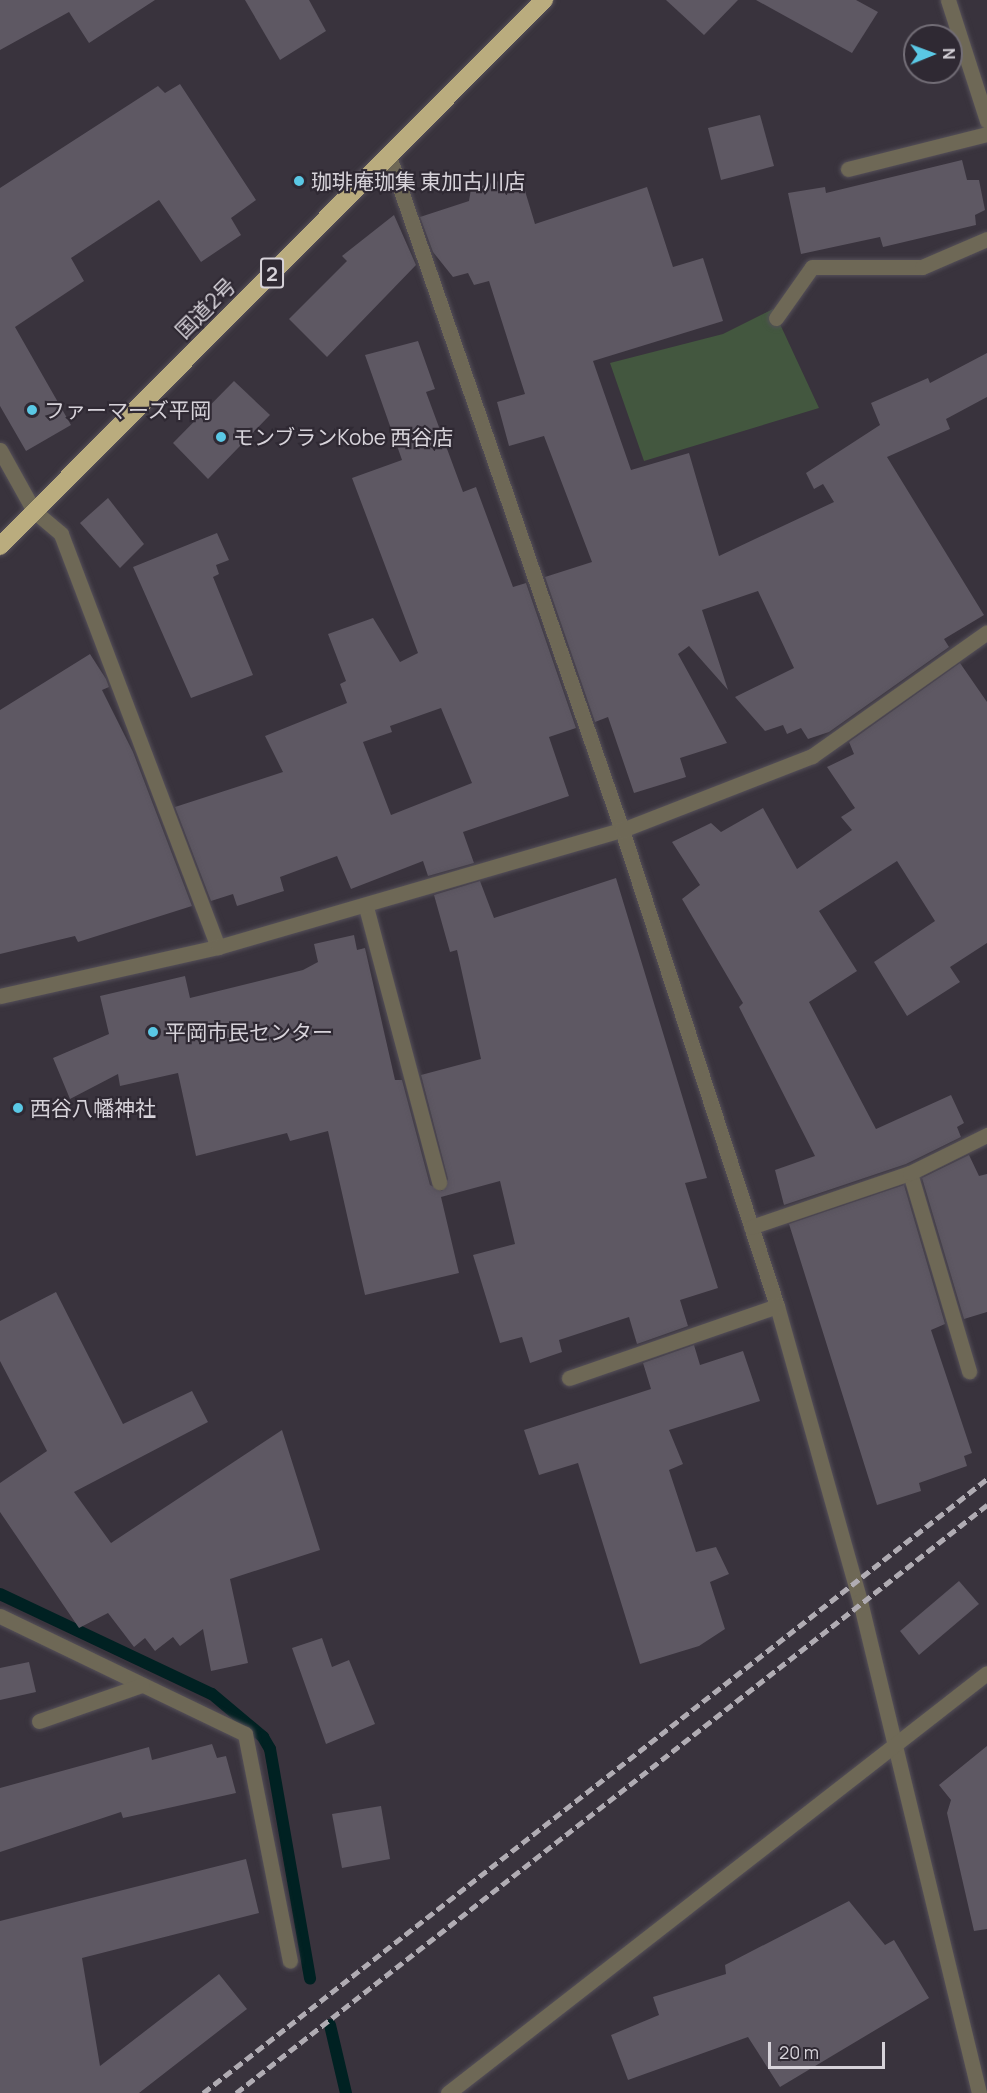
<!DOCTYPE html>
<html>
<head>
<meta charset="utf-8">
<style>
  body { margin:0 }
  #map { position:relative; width:987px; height:2093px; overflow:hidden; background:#39333d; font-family:Manrope,"Noto Sans JP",sans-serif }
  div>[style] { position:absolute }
  .green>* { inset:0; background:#43573f }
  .stream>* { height:12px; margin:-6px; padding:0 6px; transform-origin:6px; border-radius:6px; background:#002122 }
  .building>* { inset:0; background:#5e5863 }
  .roads { filter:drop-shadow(0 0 2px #555059) drop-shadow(0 0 2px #555059) }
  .minor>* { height:15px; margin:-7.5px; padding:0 7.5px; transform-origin:7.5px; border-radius:7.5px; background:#6e6856 }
  .highway>* { height:18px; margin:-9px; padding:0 9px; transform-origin:9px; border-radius:9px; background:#baac7e }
  .rail>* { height:4.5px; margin-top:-2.25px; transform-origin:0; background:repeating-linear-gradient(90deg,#b0acb3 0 9px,transparent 0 13.5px) }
  .dots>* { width:16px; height:16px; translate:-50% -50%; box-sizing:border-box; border:3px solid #2f2933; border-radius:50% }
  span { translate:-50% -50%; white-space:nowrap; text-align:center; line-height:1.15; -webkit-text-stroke:4.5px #2f2933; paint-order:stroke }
  .shield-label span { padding:2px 4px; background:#2f2933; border:2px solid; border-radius:4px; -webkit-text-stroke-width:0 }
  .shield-label { font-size:20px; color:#d7d3da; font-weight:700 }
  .poi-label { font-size:21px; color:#d7d3da }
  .left { translate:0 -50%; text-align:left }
  .street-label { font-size:21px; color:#d7d3da }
  .north { position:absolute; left:903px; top:24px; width:60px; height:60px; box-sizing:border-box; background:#2f2933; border:2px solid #726d76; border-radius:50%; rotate:89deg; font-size:16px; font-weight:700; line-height:24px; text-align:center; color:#d7d3da }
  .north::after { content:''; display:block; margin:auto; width:21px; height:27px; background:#5ac8e5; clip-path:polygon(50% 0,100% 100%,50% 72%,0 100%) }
  .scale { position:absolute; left:768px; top:2042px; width:117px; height:27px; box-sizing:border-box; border:3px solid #d7d3da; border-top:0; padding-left:8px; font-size:18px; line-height:21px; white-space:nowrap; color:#d7d3da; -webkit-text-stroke:4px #2f2933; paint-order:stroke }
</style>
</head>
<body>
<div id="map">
  <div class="green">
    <div style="clip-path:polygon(773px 309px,819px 408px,644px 461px,610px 363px,723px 334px)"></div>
  </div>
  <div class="stream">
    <div style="left:0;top:1594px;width:234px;rotate:25.3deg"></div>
    <div style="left:212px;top:1694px;width:67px;rotate:40.1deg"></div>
    <div style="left:263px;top:1737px;width:14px;rotate:60deg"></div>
    <div style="left:270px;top:1749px;width:233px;rotate:80.1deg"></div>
    <div style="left:330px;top:2025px;width:70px;rotate:76.8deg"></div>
  </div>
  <div class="building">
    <div style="clip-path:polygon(0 0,155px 0,89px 43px,69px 12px,0 50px)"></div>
    <div style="clip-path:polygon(245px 0,309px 0,326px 31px,280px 60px)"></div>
    <div style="clip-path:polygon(666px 0,738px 0,704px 35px)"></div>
    <div style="clip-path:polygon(756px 0,856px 0,878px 12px,852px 53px)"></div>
    <div style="clip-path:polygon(180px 84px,256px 200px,231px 218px,241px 235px,201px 262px,159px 200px,71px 258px,84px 281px,15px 327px,71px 425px,26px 451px,0 406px,0 188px,158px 86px,165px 93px)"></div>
    <div style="clip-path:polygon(760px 115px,774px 166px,721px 180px,708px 128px)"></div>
    <div style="clip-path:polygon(962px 160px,967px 180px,979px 180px,985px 210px,975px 215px,976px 225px,883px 247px,880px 237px,801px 254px,788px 193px,825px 187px,826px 193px)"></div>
    <div style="clip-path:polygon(499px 181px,501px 185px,522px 181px,535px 224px,647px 187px,673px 267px,703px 258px,723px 321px,593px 361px,631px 470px,689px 453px,719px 556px,834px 502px,823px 484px,814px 489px,806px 473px,880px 425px,871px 403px,928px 378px,930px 383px,987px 353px,987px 397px,946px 419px,950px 429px,887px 457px,984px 615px,944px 639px,949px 647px,829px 732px,808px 739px,801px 728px,787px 734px,783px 725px,765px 731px,735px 697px,794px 668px,758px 591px,702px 610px,728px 690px,689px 646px,678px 654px,727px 743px,680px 758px,686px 777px,634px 793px,608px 717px,595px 722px,545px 577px,592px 562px,544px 436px,509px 446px,497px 402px,525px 394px,489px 281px,474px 285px,468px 273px,453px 277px,433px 252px,420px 217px,469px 201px,471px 189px)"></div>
    <div style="clip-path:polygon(394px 215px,416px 265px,327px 357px,289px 319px,347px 261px,342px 256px)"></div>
    <div style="clip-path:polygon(evenodd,418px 341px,435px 389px,426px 392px,463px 492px,476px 487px,513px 587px,526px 583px,576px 728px,549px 737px,569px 796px,463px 832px,474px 863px,428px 876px,423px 861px,351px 889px,337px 856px,280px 877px,284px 891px,237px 906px,233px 894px,211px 901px,175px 807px,283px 772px,265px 736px,347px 703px,340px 684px,346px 681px,328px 634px,373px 618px,400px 662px,418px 653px,352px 478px,402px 460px,365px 355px,418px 341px,441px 708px,472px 783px,391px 815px,363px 742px,392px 732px,390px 726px,441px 708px)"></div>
    <div style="clip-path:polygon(234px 381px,270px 415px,208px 479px,173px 443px)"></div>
    <div style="clip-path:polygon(108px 498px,144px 544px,120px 568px,80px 523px)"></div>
    <div style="clip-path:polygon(217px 533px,229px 560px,216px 565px,219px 574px,213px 577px,253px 675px,191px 698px,133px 567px)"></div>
    <div style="clip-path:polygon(90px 654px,106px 679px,109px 687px,102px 690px,133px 752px,192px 906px,78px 942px,75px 936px,0 954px,0 710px)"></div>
    <div style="clip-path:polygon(960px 663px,987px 702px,987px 943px,950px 967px,960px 982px,907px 1016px,874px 962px,935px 921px,897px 861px,819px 911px,857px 971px,809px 1002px,876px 1129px,951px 1095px,964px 1123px,957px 1127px,961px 1137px,906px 1164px,784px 1205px,775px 1170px,815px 1156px,739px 1007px,743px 1003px,682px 899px,700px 885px,672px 842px,711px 823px,721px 832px,763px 808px,797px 869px,852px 830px,841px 817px,855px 808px,827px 767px,854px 754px,849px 742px)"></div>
    <div style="clip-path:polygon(616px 878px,707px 1178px,685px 1183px,718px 1288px,680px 1300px,688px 1326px,637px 1344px,629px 1317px,559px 1340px,562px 1352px,530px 1363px,522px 1337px,500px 1343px,473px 1255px,515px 1244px,500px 1181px,441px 1197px,459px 1273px,365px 1295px,328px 1131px,290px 1141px,287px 1133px,196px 1156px,178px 1073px,120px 1086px,118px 1074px,70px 1099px,53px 1058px,109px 1034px,100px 996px,185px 976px,190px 998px,303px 970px,318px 962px,314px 944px,354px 935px,357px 950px,365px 948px,395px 1080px,402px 1080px,430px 1185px,442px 1191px,448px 1179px,421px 1075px,481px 1059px,457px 950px,450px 952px,434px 895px,480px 881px,494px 918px)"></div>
    <div style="clip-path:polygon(969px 1155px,979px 1176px,987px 1174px,987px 1312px,964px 1319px,922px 1178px)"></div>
    <div style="clip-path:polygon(904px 1185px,945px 1324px,931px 1330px,972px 1453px,964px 1456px,967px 1466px,919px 1483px,921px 1491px,877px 1505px,789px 1224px)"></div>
    <div style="clip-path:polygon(56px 1292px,123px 1424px,192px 1391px,208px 1422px,74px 1492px,111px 1543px,282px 1430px,320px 1550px,230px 1579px,248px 1663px,211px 1671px,203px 1629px,180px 1646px,173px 1637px,155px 1651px,145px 1638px,134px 1647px,108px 1613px,79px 1628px,0 1512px,0 1483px,47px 1451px,0 1361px,0 1321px)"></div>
    <div style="clip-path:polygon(694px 1345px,700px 1365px,743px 1351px,760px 1401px,669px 1430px,683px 1464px,669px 1470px,696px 1552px,716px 1547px,729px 1574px,710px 1582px,725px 1629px,699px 1646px,640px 1664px,578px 1463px,539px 1475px,524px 1430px,651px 1389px,643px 1363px)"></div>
    <div style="clip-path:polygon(959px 1581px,979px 1604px,919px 1655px,900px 1631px)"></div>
    <div style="clip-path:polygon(322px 1638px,332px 1667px,349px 1660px,375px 1724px,326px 1744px,292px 1648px)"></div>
    <div style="clip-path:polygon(29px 1662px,36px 1692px,0 1700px,0 1668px)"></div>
    <div style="clip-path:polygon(212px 1744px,217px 1758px,226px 1756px,236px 1793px,123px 1818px,121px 1812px,0 1852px,0 1788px,149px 1747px,152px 1760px)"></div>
    <div style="clip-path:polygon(987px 1746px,987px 1929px,974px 1931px,947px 1813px,951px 1800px,939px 1785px)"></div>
    <div style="clip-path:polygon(381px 1806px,390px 1859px,342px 1868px,332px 1814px)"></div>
    <div style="clip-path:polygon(246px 1859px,259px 1913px,82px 1958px,100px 2066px,219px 1974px,247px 2009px,139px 2093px,0 2093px,0 1921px)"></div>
    <div style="clip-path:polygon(849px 1901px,885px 1945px,894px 1940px,929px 1998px,780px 2087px,748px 2037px,628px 2080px,611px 2035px,659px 2015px,653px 1997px,726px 1974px,725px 1965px)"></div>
  </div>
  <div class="roads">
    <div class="minor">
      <div style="left:948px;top:0;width:127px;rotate:72.1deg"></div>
      <div style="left:389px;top:156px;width:713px;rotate:70.93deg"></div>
      <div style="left:622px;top:830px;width:501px;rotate:71.96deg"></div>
      <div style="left:777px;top:1306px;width:306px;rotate:74.3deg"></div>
      <div style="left:860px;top:1601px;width:506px;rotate:76.4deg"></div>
      <div style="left:848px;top:169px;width:143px;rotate:-14.1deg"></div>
      <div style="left:776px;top:318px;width:62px;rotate:-54.8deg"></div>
      <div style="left:812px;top:267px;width:110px"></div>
      <div style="left:922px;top:267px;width:71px;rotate:-23.3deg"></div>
      <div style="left:0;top:450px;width:70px;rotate:60.9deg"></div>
      <div style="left:34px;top:511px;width:35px;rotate:40deg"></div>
      <div style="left:61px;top:534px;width:442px;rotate:69.2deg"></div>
      <div style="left:366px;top:907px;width:285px;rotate:75.1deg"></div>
      <div style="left:0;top:996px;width:223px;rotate:-12.7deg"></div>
      <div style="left:218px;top:947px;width:421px;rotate:-16.2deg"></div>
      <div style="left:622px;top:830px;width:204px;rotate:-21.3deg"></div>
      <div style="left:812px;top:756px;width:214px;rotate:-35.3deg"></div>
      <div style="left:910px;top:1173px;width:207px;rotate:73.4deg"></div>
      <div style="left:751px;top:1227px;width:168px;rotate:-18.8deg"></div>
      <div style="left:910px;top:1173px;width:86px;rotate:-26.3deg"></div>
      <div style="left:569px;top:1378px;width:220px;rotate:-19.1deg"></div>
      <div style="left:0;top:1616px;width:272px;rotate:25.7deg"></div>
      <div style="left:245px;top:1734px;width:231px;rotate:78.8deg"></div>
      <div style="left:39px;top:1721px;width:109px;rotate:-19.3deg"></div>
      <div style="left:448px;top:2093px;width:683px;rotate:-37.93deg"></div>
    </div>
    <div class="highway">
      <div style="left:0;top:546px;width:771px;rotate:-45.11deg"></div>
    </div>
  </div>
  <div class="rail">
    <div style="left:203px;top:2093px;width:996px;rotate:-38.07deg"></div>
    <div style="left:236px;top:2093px;width:954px;rotate:-38.06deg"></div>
  </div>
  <div class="dots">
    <div style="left:299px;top:181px;background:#5ac8e5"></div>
    <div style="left:32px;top:410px;background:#5ac8e5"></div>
    <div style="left:221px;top:437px;background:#5ac8e5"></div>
    <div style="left:153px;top:1032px;background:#5ac8e5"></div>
    <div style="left:18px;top:1108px;background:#5ac8e5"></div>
  </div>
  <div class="shield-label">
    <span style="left:272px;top:273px">2</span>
  </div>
  <div class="poi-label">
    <span class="left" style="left:311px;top:181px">珈琲庵珈集 東加古川店</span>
    <span class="left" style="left:44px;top:410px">ファーマーズ平岡</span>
    <span class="left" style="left:233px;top:437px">モンブランKobe 西谷店</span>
    <span class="left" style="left:165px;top:1032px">平岡市民センター</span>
    <span class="left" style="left:30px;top:1108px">西谷八幡神社</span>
  </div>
  <div class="street-label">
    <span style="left:205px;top:308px;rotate:-45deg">国道2号</span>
  </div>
  <div class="north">N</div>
  <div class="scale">20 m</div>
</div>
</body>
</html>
